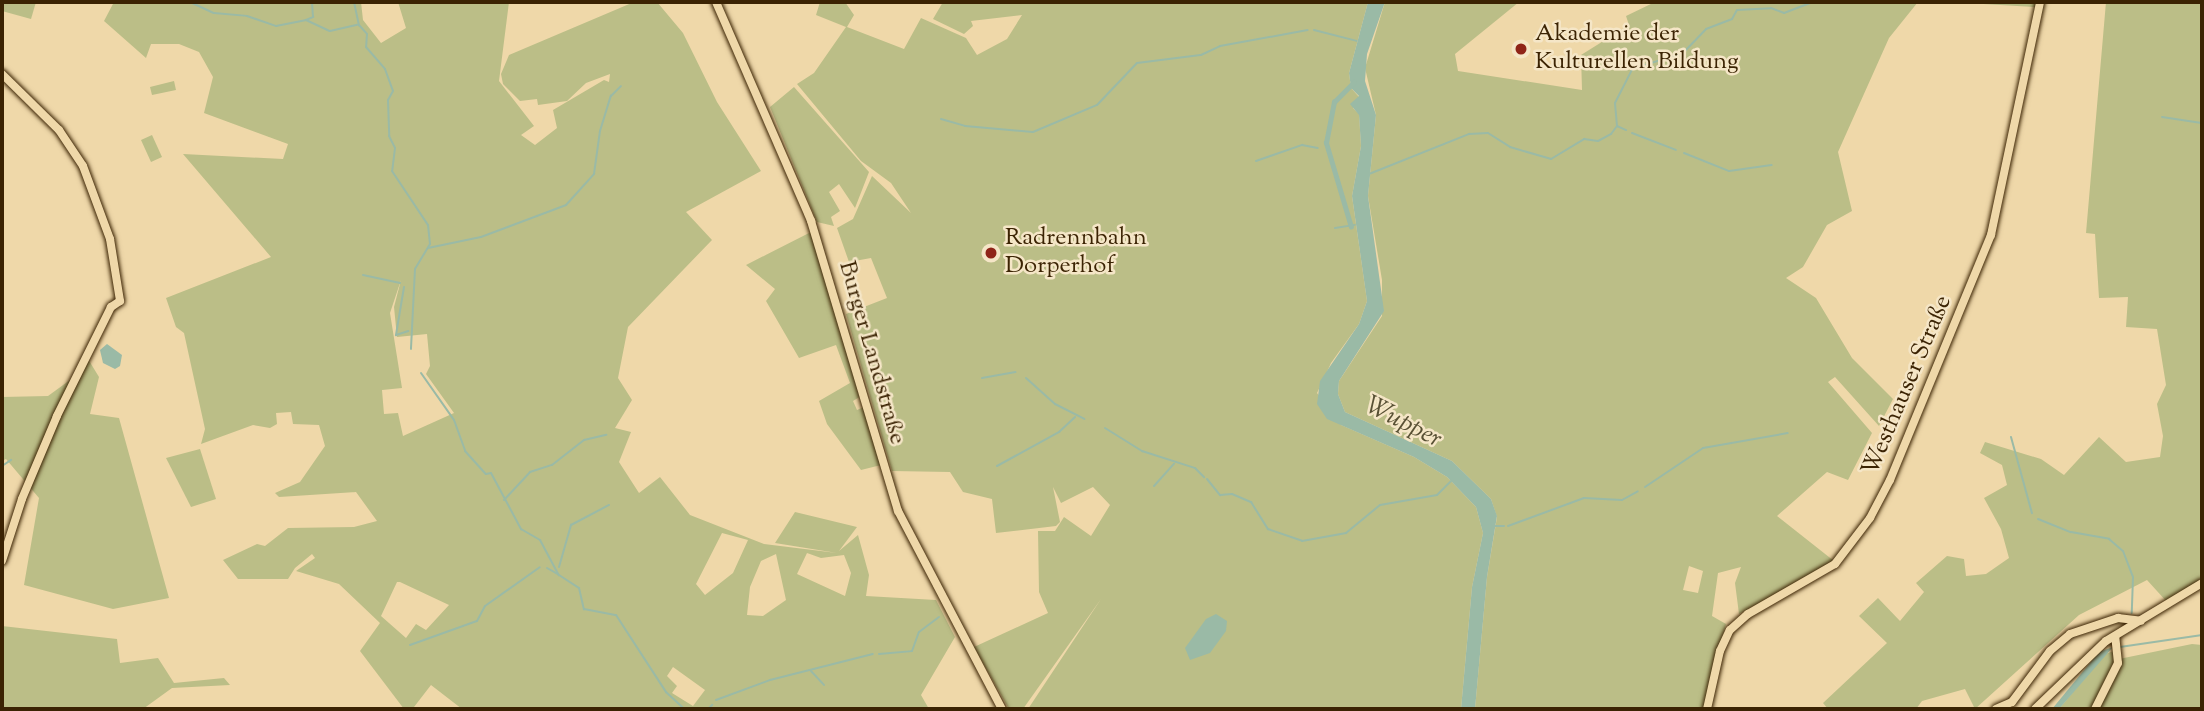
<!DOCTYPE html>
<html>
<head>
<meta charset="utf-8">
<style>
  body { margin:0 }
  #map { position:relative; width:2204px; height:711px; overflow:hidden; background:#efd8a9; font-family:"Sorts Mill Goudy",serif }
  div>[style] { position:absolute }
  .green>* { inset:0; background:#bbbe87 }
  .water>* { inset:0; background:#9abaa6 }
  .stream>* { height:2px; margin:-1px; padding:0 1px; transform-origin:1px; border-radius:1px; background:#9abaa6 }
  .canal>* { height:4.5px; margin:-2.25px; padding:0 2.25px; transform-origin:2.25px; border-radius:2.25px; background:#9abaa6 }
  .roads { filter:drop-shadow(0 0 2px #3b2303) drop-shadow(0 0 2px #3b2303) }
  .major>* { height:8px; margin:-4px; padding:0 4px; transform-origin:4px; border-radius:4px; background:#efd8a9 }
  .dots>* { width:19px; height:19px; translate:-50% -50%; box-sizing:border-box; border:4px solid #f5e6c7; border-radius:50% }
  span { translate:-50% -50%; white-space:nowrap; text-align:center; line-height:1.15; -webkit-text-stroke:5px #f5e6c7; paint-order:stroke }
  .poi-label { font-size:24px; color:#3b2303 }
  .left { translate:0 -50%; text-align:left }
  .street-label { font-size:24px; color:#3b2303 }
  .water-label { font-size:26px; color:#585034; font-style:italic }
  .frame { position:absolute; inset:0; border:4px solid #3b2303; pointer-events:none }
</style>
</head>
<body>
<div id="map">
  <div class="green">
    <div style="clip-path:polygon(2px 2px,36px 2px,31px 19px,2px 11px)"></div>
    <div style="clip-path:polygon(evenodd,114px 2px,361px 2px,363px 20px,381px 43px,406px 28px,398px 2px,509px 2px,499px 81px,534px 126px,521px 135px,535px 145px,557px 128px,553px 110px,604px 80px,609px 82px,610px 74px,586px 83px,567px 101px,538px 105px,537px 99px,520px 101px,503px 84px,501px 74px,509px 55px,634px 2px,657px 2px,683px 33px,717px 102px,761px 171px,686px 212px,712px 240px,628px 327px,618px 378px,632px 400px,615px 428px,631px 432px,619px 462px,639px 493px,660px 477px,690px 515px,764px 544px,837px 553px,775px 543px,795px 512px,857px 527px,839px 551px,858px 535px,869px 575px,866px 596px,936px 600px,955px 637px,921px 695px,929px 709px,462px 709px,431px 685px,414px 707px,404px 709px,360px 651px,380px 623px,339px 584px,296px 571px,315px 558px,312px 554px,295px 568px,288px 579px,238px 579px,223px 560px,257px 544px,265px 546px,288px 528px,354px 527px,377px 521px,356px 492px,279px 497px,275px 493px,300px 482px,325px 446px,319px 425px,293px 424px,291px 412px,276px 413px,277px 424px,270px 428px,253px 425px,201px 444px,205px 429px,184px 333px,176px 327px,166px 298px,271px 257px,183px 154px,283px 159px,288px 144px,204px 113px,213px 77px,199px 52px,179px 44px,151px 44px,146px 58px,104px 21px,114px 2px,401px 280px,394px 307px,397px 337px,427px 334px,430px 366px,426px 374px,454px 413px,403px 436px,398px 413px,384px 414px,382px 390px,402px 388px,390px 313px,401px 280px,114px 2px,722px 533px,748px 540px,733px 573px,705px 595px,696px 584px,722px 533px,114px 2px,807px 553px,821px 558px,844px 555px,851px 573px,845px 596px,797px 574px,807px 553px,114px 2px,776px 554px,786px 600px,763px 616px,747px 615px,750px 587px,761px 561px,776px 554px,114px 2px,397px 582px,400px 582px,449px 605px,426px 630px,416px 624px,406px 638px,381px 616px,397px 582px,114px 2px,673px 667px,705px 690px,693px 706px,672px 693px,677px 686px,667px 676px,673px 667px)"></div>
    <div style="clip-path:polygon(820px 2px,845px 2px,854px 15px,847px 27px,904px 49px,921px 18px,966px 38px,977px 55px,1007px 39px,1022px 15px,971px 21px,973px 26px,964px 34px,933px 19px,943px 2px,1368px 2px,1349px 73px,1351px 88px,1359px 97px,1353px 108px,1359px 114px,1361px 146px,1352px 196px,1367px 301px,1359px 324px,1331px 363px,1317px 393px,1341px 425px,1414px 457px,1447px 477px,1476px 507px,1483px 533px,1472px 587px,1461px 709px,1028px 709px,1101px 599px,1023px 709px,1009px 709px,974px 647px,1048px 613px,1039px 592px,1038px 531px,1055px 531px,1064px 517px,1091px 536px,1110px 505px,1093px 487px,1061px 503px,1053px 487px,1060px 522px,1056px 526px,996px 533px,992px 499px,963px 492px,950px 472px,892px 471px,846px 314px,887px 298px,871px 258px,849px 262px,837px 228px,853px 219px,872px 176px,911px 213px,891px 183px,861px 161px,797px 84px,814px 73px,846px 27px,816px 15px)"></div>
    <div style="clip-path:polygon(evenodd,1385px 2px,1519px 2px,1455px 54px,1458px 71px,1582px 90px,1581px 55px,1629px 25px,1626px 16px,1655px 2px,1918px 2px,1889px 38px,1838px 152px,1852px 211px,1827px 225px,1803px 267px,1786px 278px,1816px 298px,1852px 358px,1893px 399px,1879px 426px,1835px 377px,1828px 382px,1872px 433px,1848px 480px,1827px 472px,1777px 516px,1834px 561px,1739px 614px,1735px 583px,1741px 567px,1718px 573px,1712px 616px,1726px 624px,1703px 709px,1475px 709px,1487px 577px,1497px 517px,1491px 499px,1452px 461px,1345px 412px,1338px 394px,1339px 381px,1382px 316px,1382px 280px,1368px 196px,1376px 115px,1365px 68px,1385px 2px,1689px 566px,1703px 571px,1698px 593px,1683px 590px,1689px 566px)"></div>
    <div style="clip-path:polygon(1950px 2px,2036px 2px,2035px 7px)"></div>
    <div style="clip-path:polygon(2106px 2px,2202px 2px,2202px 581px,2167px 602px,2147px 580px,2079px 615px,1975px 709px,1965px 689px,1922px 701px,1916px 709px,1828px 709px,1823px 703px,1887px 643px,1859px 616px,1878px 598px,1900px 621px,1924px 592px,1916px 583px,1947px 556px,1964px 559px,1966px 576px,1986px 574px,2009px 558px,2001px 529px,1984px 498px,2007px 485px,2002px 465px,1980px 453px,1985px 442px,2041px 459px,2064px 475px,2099px 437px,2126px 462px,2160px 457px,2163px 436px,2157px 404px,2166px 385px,2157px 329px,2126px 327px,2128px 297px,2099px 298px,2095px 234px,2086px 233px)"></div>
    <div style="clip-path:polygon(174px 81px,176px 90px,152px 95px,150px 87px)"></div>
    <div style="clip-path:polygon(794px 87px,869px 172px,855px 208px,839px 184px,829px 192px,840px 211px,831px 217px,834px 226px,817px 222px,770px 107px)"></div>
    <div style="clip-path:polygon(152px 135px,162px 157px,151px 162px,141px 140px)"></div>
    <div style="clip-path:polygon(811px 232px,861px 396px,853px 401px,857px 410px,864px 407px,881px 465px,861px 470px,827px 424px,819px 401px,850px 383px,836px 345px,799px 358px,766px 301px,775px 289px,746px 265px)"></div>
    <div style="clip-path:polygon(88px 359px,99px 377px,90px 414px,119px 418px,169px 598px,113px 609px,24px 585px,39px 498px,6px 459px,2px 461px,2px 397px,48px 396px,70px 380px,56px 411px,59px 416px)"></div>
    <div style="clip-path:polygon(200px 449px,216px 499px,191px 507px,166px 458px)"></div>
    <div style="clip-path:polygon(2px 626px,117px 639px,120px 663px,158px 658px,174px 683px,224px 678px,230px 685px,172px 688px,143px 709px,2px 709px)"></div>
    <div style="clip-path:polygon(2192px 644px,2202px 645px,2202px 709px,2059px 709px,2105px 654px,2114px 651px,2119px 659px)"></div>
  </div>
  <div class="water">
    <div style="clip-path:polygon(1368px 2px,1385px 2px,1367px 54px,1365px 81px,1376px 115px,1368px 196px,1384px 311px,1339px 381px,1338px 394px,1345px 412px,1452px 461px,1491px 499px,1497px 516px,1487px 577px,1475px 709px,1461px 709px,1472px 587px,1483px 533px,1476px 507px,1447px 477px,1414px 457px,1327px 419px,1317px 404px,1320px 381px,1359px 324px,1367px 301px,1352px 196px,1361px 146px,1359px 115px,1350px 104px,1359px 96px,1351px 88px,1349px 73px)"></div>
    <div style="clip-path:polygon(107px 344px,122px 355px,120px 366px,115px 369px,103px 363px,100px 350px)"></div>
    <div style="clip-path:polygon(1216px 614px,1227px 621px,1226px 631px,1210px 653px,1190px 660px,1185px 648px,1206px 619px)"></div>
    <div style="clip-path:polygon(2113px 647px,2059px 709px,2052px 709px,2099px 652px)"></div>
  </div>
  <div class="stream">
    <div style="left:190px;top:2px;width:26px;rotate:25deg"></div>
    <div style="left:214px;top:13px;width:33px;rotate:5deg"></div>
    <div style="left:247px;top:16px;width:31px;rotate:19deg"></div>
    <div style="left:276px;top:26px;width:31px;rotate:-11deg"></div>
    <div style="left:306px;top:20px;width:26px;rotate:25deg"></div>
    <div style="left:330px;top:31px;width:28px;rotate:-13deg"></div>
    <div style="left:354px;top:2px;width:24px;rotate:78deg"></div>
    <div style="left:359px;top:25px;width:12px;rotate:48deg"></div>
    <div style="left:367px;top:34px;width:13px;rotate:94deg"></div>
    <div style="left:366px;top:47px;width:29px;rotate:49deg"></div>
    <div style="left:385px;top:69px;width:23px;rotate:70deg"></div>
    <div style="left:393px;top:91px;width:10px;rotate:119deg"></div>
    <div style="left:388px;top:100px;width:36px;rotate:88deg"></div>
    <div style="left:389px;top:136px;width:13px;rotate:63deg"></div>
    <div style="left:395px;top:148px;width:23px;rotate:97deg"></div>
    <div style="left:392px;top:171px;width:65px;rotate:56.3deg"></div>
    <div style="left:428px;top:225px;width:19px;rotate:84deg"></div>
    <div style="left:430px;top:244px;width:29px;rotate:121deg"></div>
    <div style="left:415px;top:269px;width:80px;rotate:92.9deg"></div>
    <div style="left:306px;top:20px;width:8px;rotate:-23deg"></div>
    <div style="left:313px;top:17px;width:15px;rotate:-94deg"></div>
    <div style="left:1314px;top:30px;width:44px;rotate:14.3deg"></div>
    <div style="left:2162px;top:117px;width:40px;rotate:8.5deg"></div>
    <div style="left:941px;top:119px;width:25px;rotate:16deg"></div>
    <div style="left:965px;top:126px;width:68px;rotate:5deg"></div>
    <div style="left:1033px;top:132px;width:69px;rotate:-22.9deg"></div>
    <div style="left:1097px;top:105px;width:58px;rotate:-46.4deg"></div>
    <div style="left:1137px;top:63px;width:64px;rotate:-7.1deg"></div>
    <div style="left:1201px;top:55px;width:21px;rotate:-25deg"></div>
    <div style="left:1220px;top:46px;width:89px;rotate:-10.3deg"></div>
    <div style="left:1617px;top:126px;width:10px;rotate:24deg"></div>
    <div style="left:1632px;top:133px;width:47px;rotate:21.1deg"></div>
    <div style="left:1684px;top:153px;width:48px;rotate:21.8deg"></div>
    <div style="left:1729px;top:171px;width:43px;rotate:-7.9deg"></div>
    <div style="left:1256px;top:161px;width:49px;rotate:-19.2deg"></div>
    <div style="left:1302px;top:145px;width:16px;rotate:11deg"></div>
    <div style="left:1369px;top:174px;width:108px;rotate:-21.8deg"></div>
    <div style="left:1469px;top:134px;width:19px;rotate:-3deg"></div>
    <div style="left:1488px;top:133px;width:26px;rotate:32deg"></div>
    <div style="left:1510px;top:147px;width:43px;rotate:16.3deg"></div>
    <div style="left:1551px;top:159px;width:39px;rotate:-31deg"></div>
    <div style="left:1584px;top:139px;width:14px;rotate:8deg"></div>
    <div style="left:1598px;top:141px;width:15px;rotate:-28deg"></div>
    <div style="left:1611px;top:134px;width:10px;rotate:-53deg"></div>
    <div style="left:1617px;top:126px;width:23px;rotate:-95deg"></div>
    <div style="left:1615px;top:103px;width:38px;rotate:-63deg"></div>
    <div style="left:1632px;top:69px;width:53px;rotate:-17.4deg"></div>
    <div style="left:1683px;top:53px;width:33px;rotate:-46deg"></div>
    <div style="left:1706px;top:29px;width:28px;rotate:-21deg"></div>
    <div style="left:1732px;top:19px;width:10px;rotate:-61deg"></div>
    <div style="left:1737px;top:10px;width:34px;rotate:-3deg"></div>
    <div style="left:1771px;top:8px;width:14px;rotate:21deg"></div>
    <div style="left:1784px;top:13px;width:28px;rotate:-21deg"></div>
    <div style="left:1810px;top:3px;width:32px;rotate:-2deg"></div>
    <div style="left:1335px;top:228px;width:20px;rotate:-9deg"></div>
    <div style="left:428px;top:248px;width:54px;rotate:-11.7deg"></div>
    <div style="left:481px;top:237px;width:91px;rotate:-20.6deg"></div>
    <div style="left:566px;top:205px;width:42px;rotate:-47.9deg"></div>
    <div style="left:594px;top:174px;width:43px;rotate:-82.1deg"></div>
    <div style="left:600px;top:131px;width:37px;rotate:-73deg"></div>
    <div style="left:611px;top:96px;width:14px;rotate:-45deg"></div>
    <div style="left:363px;top:275px;width:38px;rotate:12deg"></div>
    <div style="left:404px;top:287px;width:49px;rotate:99.5deg"></div>
    <div style="left:396px;top:335px;width:13px;rotate:-18deg"></div>
    <div style="left:421px;top:373px;width:57px;rotate:54.9deg"></div>
    <div style="left:454px;top:420px;width:33px;rotate:70deg"></div>
    <div style="left:465px;top:451px;width:31px;rotate:48deg"></div>
    <div style="left:486px;top:474px;width:5px;rotate:-11deg"></div>
    <div style="left:491px;top:473px;width:64px;rotate:61.8deg"></div>
    <div style="left:521px;top:529px;width:22px;rotate:30deg"></div>
    <div style="left:540px;top:540px;width:40px;rotate:62deg"></div>
    <div style="left:559px;top:575px;width:24px;rotate:33deg"></div>
    <div style="left:579px;top:588px;width:22px;rotate:77deg"></div>
    <div style="left:584px;top:609px;width:33px;rotate:11deg"></div>
    <div style="left:616px;top:615px;width:92px;rotate:57deg"></div>
    <div style="left:666px;top:692px;width:25px;rotate:43deg"></div>
    <div style="left:982px;top:378px;width:34px;rotate:-10deg"></div>
    <div style="left:1026px;top:378px;width:39px;rotate:42deg"></div>
    <div style="left:1055px;top:404px;width:33px;rotate:27deg"></div>
    <div style="left:1105px;top:428px;width:44px;rotate:31.9deg"></div>
    <div style="left:1142px;top:451px;width:56px;rotate:17.8deg"></div>
    <div style="left:1195px;top:468px;width:13px;rotate:45deg"></div>
    <div style="left:2011px;top:437px;width:79px;rotate:74.6deg"></div>
    <div style="left:2px;top:466px;width:11px;rotate:-34deg"></div>
    <div style="left:997px;top:466px;width:71px;rotate:-28.7deg"></div>
    <div style="left:1059px;top:432px;width:22px;rotate:-43deg"></div>
    <div style="left:1207px;top:479px;width:21px;rotate:51deg"></div>
    <div style="left:1220px;top:495px;width:12px;rotate:-5deg"></div>
    <div style="left:1232px;top:494px;width:21px;rotate:23deg"></div>
    <div style="left:1251px;top:502px;width:32px;rotate:58deg"></div>
    <div style="left:1268px;top:529px;width:36px;rotate:19deg"></div>
    <div style="left:1302px;top:541px;width:45px;rotate:-10.3deg"></div>
    <div style="left:1346px;top:533px;width:44px;rotate:-39.5deg"></div>
    <div style="left:1380px;top:505px;width:58px;rotate:-10deg"></div>
    <div style="left:1437px;top:495px;width:20px;rotate:-45deg"></div>
    <div style="left:1154px;top:486px;width:30px;rotate:-48deg"></div>
    <div style="left:1645px;top:487px;width:70px;rotate:-33.9deg"></div>
    <div style="left:1703px;top:448px;width:86px;rotate:-10deg"></div>
    <div style="left:504px;top:500px;width:38px;rotate:-47deg"></div>
    <div style="left:530px;top:472px;width:23px;rotate:-18deg"></div>
    <div style="left:552px;top:465px;width:41px;rotate:-38deg"></div>
    <div style="left:584px;top:440px;width:23px;rotate:-13deg"></div>
    <div style="left:2038px;top:519px;width:35px;rotate:22deg"></div>
    <div style="left:2071px;top:532px;width:39px;rotate:10deg"></div>
    <div style="left:2109px;top:539px;width:18px;rotate:41deg"></div>
    <div style="left:2123px;top:551px;width:28px;rotate:69deg"></div>
    <div style="left:2133px;top:577px;width:36px;rotate:92deg"></div>
    <div style="left:1494px;top:526px;width:10px"></div>
    <div style="left:1508px;top:526px;width:81px;rotate:-20.2deg"></div>
    <div style="left:1584px;top:498px;width:38px;rotate:3deg"></div>
    <div style="left:1622px;top:500px;width:18px;rotate:-29deg"></div>
    <div style="left:559px;top:567px;width:44px;rotate:-74.1deg"></div>
    <div style="left:571px;top:525px;width:43px;rotate:-27.8deg"></div>
    <div style="left:547px;top:568px;width:13px;rotate:29deg"></div>
    <div style="left:410px;top:645px;width:71px;rotate:-19.7deg"></div>
    <div style="left:477px;top:621px;width:17px;rotate:-62deg"></div>
    <div style="left:485px;top:606px;width:67px;rotate:-35.3deg"></div>
    <div style="left:2120px;top:647px;width:83px;rotate:-8.3deg"></div>
    <div style="left:879px;top:654px;width:33px;rotate:-5deg"></div>
    <div style="left:912px;top:651px;width:20px;rotate:-70deg"></div>
    <div style="left:919px;top:632px;width:25px;rotate:-37deg"></div>
    <div style="left:811px;top:671px;width:19px;rotate:47deg"></div>
    <div style="left:716px;top:700px;width:58px;rotate:-20.3deg"></div>
    <div style="left:770px;top:680px;width:106px;rotate:-14.2deg"></div>
    <div style="left:708px;top:709px;width:6px;rotate:-45deg"></div>
  </div>
  <div class="canal">
    <div style="left:1351px;top:227px;width:88px;rotate:-106.6deg"></div>
    <div style="left:1326px;top:143px;width:42px;rotate:-79deg"></div>
    <div style="left:1334px;top:102px;width:28px;rotate:-45deg"></div>
  </div>
  <div class="roads">
    <div class="major">
      <div style="left:716px;top:2px;width:239px;rotate:66.5deg"></div>
      <div style="left:811px;top:221px;width:303px;rotate:73.3deg"></div>
      <div style="left:898px;top:511px;width:224px;rotate:62.3deg"></div>
      <div style="left:2px;top:74px;width:80px;rotate:44.5deg"></div>
      <div style="left:59px;top:130px;width:43px;rotate:56.3deg"></div>
      <div style="left:83px;top:166px;width:78px;rotate:69.7deg"></div>
      <div style="left:110px;top:239px;width:63px;rotate:80.8deg"></div>
      <div style="left:120px;top:301px;width:11px;rotate:146deg"></div>
      <div style="left:111px;top:307px;width:122px;rotate:116.4deg"></div>
      <div style="left:57px;top:416px;width:90px;rotate:112.9deg"></div>
      <div style="left:22px;top:499px;width:65px;rotate:107.9deg"></div>
      <div style="left:1707px;top:709px;width:59px;rotate:-77.4deg"></div>
      <div style="left:1720px;top:651px;width:23px;rotate:-65deg"></div>
      <div style="left:1730px;top:630px;width:24px;rotate:-42deg"></div>
      <div style="left:1748px;top:614px;width:100px;rotate:-29.9deg"></div>
      <div style="left:1835px;top:564px;width:58px;rotate:-52.7deg"></div>
      <div style="left:1870px;top:518px;width:43px;rotate:-62.2deg"></div>
      <div style="left:1890px;top:480px;width:265px;rotate:-67.6deg"></div>
      <div style="left:1991px;top:235px;width:238px;rotate:-78.1deg"></div>
      <div style="left:1996px;top:709px;width:17px;rotate:-24deg"></div>
      <div style="left:2012px;top:702px;width:64px;rotate:-53.3deg"></div>
      <div style="left:2050px;top:651px;width:26px;rotate:-40deg"></div>
      <div style="left:2070px;top:634px;width:51px;rotate:-18.4deg"></div>
      <div style="left:2118px;top:618px;width:23px;rotate:7deg"></div>
      <div style="left:2035px;top:709px;width:98px;rotate:-43.8deg"></div>
      <div style="left:2106px;top:641px;width:112px;rotate:-31.1deg"></div>
      <div style="left:2095px;top:709px;width:51px;rotate:-63.4deg"></div>
      <div style="left:2118px;top:663px;width:27px;rotate:-96deg"></div>
    </div>
  </div>
  <div class="dots">
    <div style="left:1521px;top:49px;background:#8f2418"></div>
    <div style="left:991px;top:253px;background:#8f2418"></div>
  </div>
  <div class="poi-label">
    <span class="left" style="left:1535px;top:49px">Akademie der<br>Kulturellen Bildung</span>
    <span class="left" style="left:1005px;top:253px">Radrennbahn<br>Dorperhof</span>
  </div>
  <div class="street-label">
    <span style="left:871px;top:353px;rotate:74deg">Burger Landstraße</span>
    <span style="left:1908px;top:386px;rotate:-67deg">Westhauser Straße</span>
  </div>
  <div class="water-label">
    <span style="left:1403px;top:423px;rotate:27deg">Wupper</span>
  </div>
  <div class="frame"></div>
</div>
</body>
</html>
